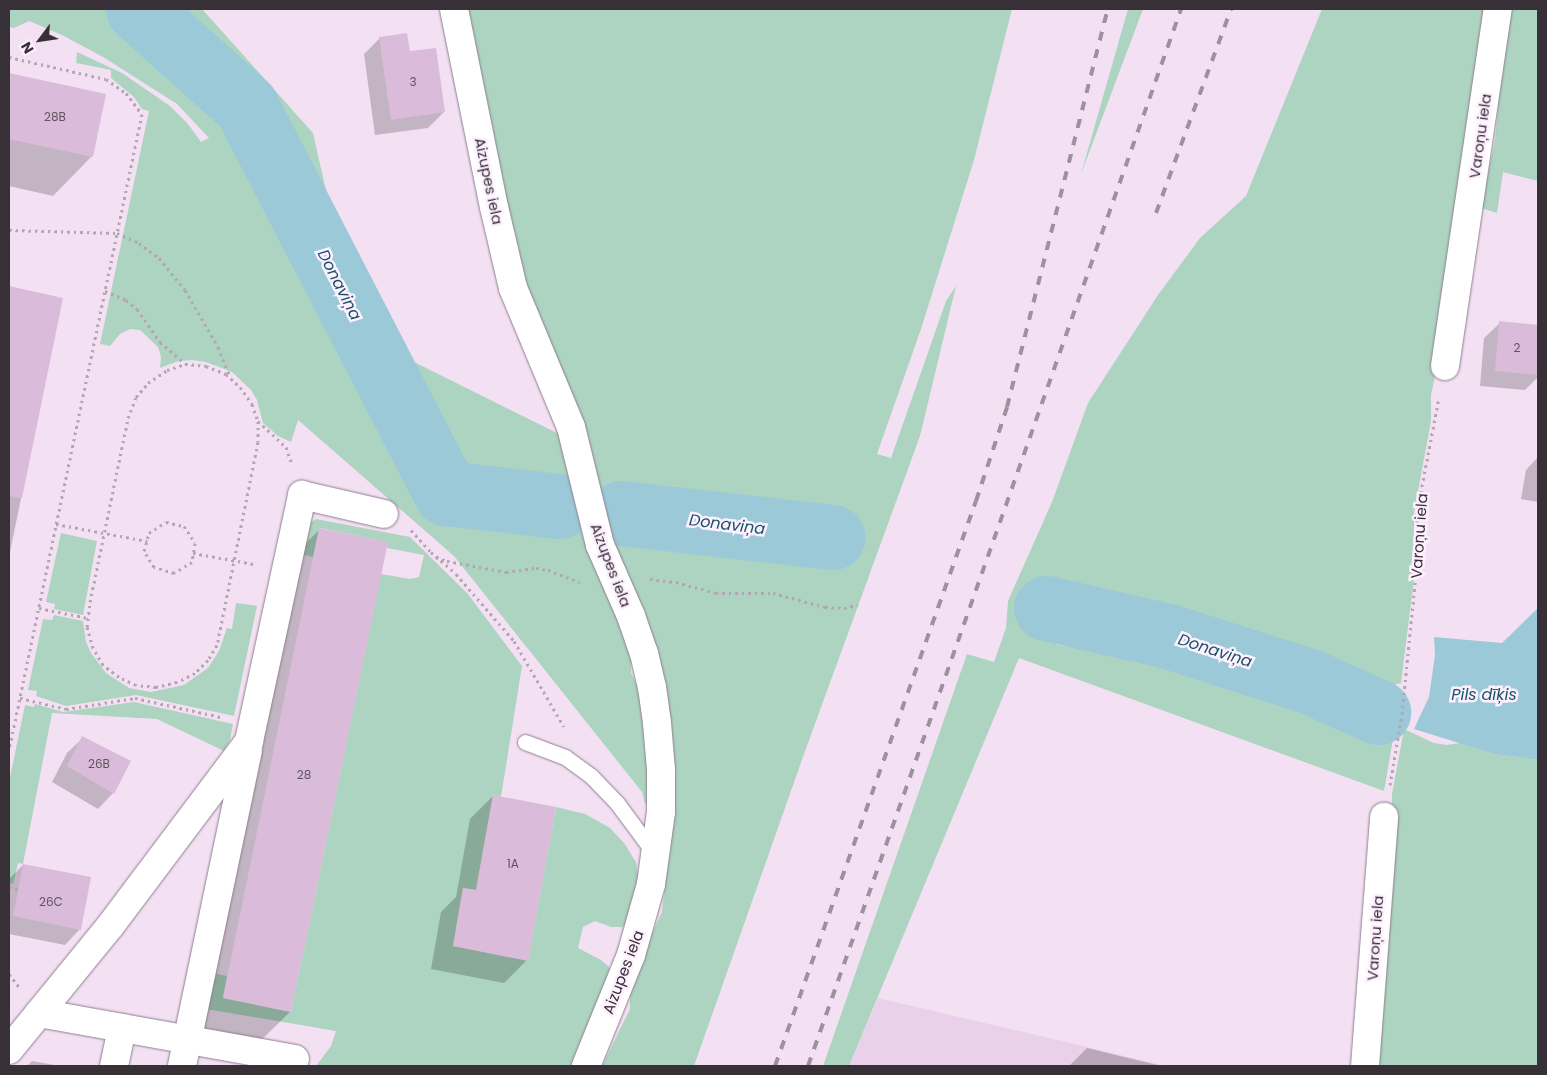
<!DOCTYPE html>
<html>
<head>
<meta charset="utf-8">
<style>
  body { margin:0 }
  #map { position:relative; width:1547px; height:1075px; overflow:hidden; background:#f3e1f3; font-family:Poppins,sans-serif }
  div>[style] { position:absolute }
  .built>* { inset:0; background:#e9d1e9 }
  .green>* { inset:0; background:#acd4c0 }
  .water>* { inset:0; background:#9bc9d8 }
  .shadow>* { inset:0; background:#0003 }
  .river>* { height:65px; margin:-32.5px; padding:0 32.5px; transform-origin:32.5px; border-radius:32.5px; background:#9bc9d8 }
  .building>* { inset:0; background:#dabcda }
  .path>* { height:3px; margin-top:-1.5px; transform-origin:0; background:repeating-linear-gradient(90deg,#b3a5b3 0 2.5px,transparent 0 6.5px) }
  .roads { filter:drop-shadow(0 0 1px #8e7e8e) drop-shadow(0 0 1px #8e7e8e) }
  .service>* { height:15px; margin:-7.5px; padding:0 7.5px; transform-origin:7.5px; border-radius:7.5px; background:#fff }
  .minor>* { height:28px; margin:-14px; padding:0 14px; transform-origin:14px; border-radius:14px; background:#fff }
  .rail>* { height:4px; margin-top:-2px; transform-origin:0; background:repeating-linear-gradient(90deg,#9e919e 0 9px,transparent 0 18px) }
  span { translate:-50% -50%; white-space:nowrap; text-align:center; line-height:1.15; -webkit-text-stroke:5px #fef0fe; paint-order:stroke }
  .number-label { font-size:12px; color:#605460 }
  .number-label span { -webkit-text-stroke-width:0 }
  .street-label { font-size:15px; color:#373137 }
  .water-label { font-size:16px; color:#175465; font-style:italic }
  .frame { position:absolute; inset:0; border:10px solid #373137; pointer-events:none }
  .north { position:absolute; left:15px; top:15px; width:50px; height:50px; -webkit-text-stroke:4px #fef0fe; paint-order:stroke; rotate:239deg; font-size:14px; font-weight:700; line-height:20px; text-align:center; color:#373137 }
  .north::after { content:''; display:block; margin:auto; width:18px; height:22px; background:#373137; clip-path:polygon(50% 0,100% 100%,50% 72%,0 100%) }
</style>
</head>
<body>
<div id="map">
  <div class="built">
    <div style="clip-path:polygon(878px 998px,1087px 1047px,1166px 1066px,849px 1066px)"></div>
  </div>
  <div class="green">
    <div style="clip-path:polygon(9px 9px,202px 9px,313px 133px,341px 257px,392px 351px,561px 435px,636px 658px,631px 663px,631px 673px,647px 706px,649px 803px,645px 804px,642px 792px,454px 556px,298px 420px,291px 442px,278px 436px,263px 423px,257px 400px,251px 390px,232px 372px,206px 362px,192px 360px,178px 361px,160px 368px,161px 357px,158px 347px,140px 330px,130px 329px,120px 334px,110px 346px,100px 344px,149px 111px,142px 109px,134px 97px,111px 78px,111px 70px,76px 63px,77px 52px,122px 73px,170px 106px,188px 124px,201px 142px,209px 138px,177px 104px,103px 57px,62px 35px,29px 21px,14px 28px,9px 27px)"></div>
    <div style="clip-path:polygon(462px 9px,1012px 9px,974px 160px,921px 329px,877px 454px,891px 458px,946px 301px,956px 286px,920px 436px,804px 754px,694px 1066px,602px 1066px,630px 1009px,630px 990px,646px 947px,662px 912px,671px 832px,671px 782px,529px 303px)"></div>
    <div style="clip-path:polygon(1128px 9px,1143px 9px,1081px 174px)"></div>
    <div style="clip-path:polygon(1322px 9px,1491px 9px,1439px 357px,1431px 395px,1431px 421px,1414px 513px,1415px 571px,1401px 683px,1393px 685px,1379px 697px,1351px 677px,1263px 644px,1231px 639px,1202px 631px,1177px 632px,1152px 627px,1093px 593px,1074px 589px,1046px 595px,1038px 619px,1057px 645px,1095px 649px,1119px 658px,1125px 654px,1148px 646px,1175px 645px,1201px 651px,1242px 667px,1268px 666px,1353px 707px,1367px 719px,1394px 733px,1384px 791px,1019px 658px,849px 1066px,823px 1066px,967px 654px,994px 662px,1006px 628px,1008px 601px,1052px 502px,1088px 403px,1158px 295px,1200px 238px,1246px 196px)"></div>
    <div style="clip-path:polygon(1508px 9px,1538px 9px,1538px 181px,1503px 172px,1497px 213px,1481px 208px,1495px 140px)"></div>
    <div style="clip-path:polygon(316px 519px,410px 537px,467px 593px,522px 666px,501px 797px,493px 795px,476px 890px,463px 888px,453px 946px,528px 960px,556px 807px,585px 814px,610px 828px,624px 843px,636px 862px,640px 887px,631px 920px,622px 927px,611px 927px,595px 921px,583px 927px,578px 948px,601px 960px,609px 967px,611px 976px,573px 1066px,316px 1066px,331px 1046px,336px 1031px,206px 1009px,213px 973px,227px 976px,223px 998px,291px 1012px,381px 574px,410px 579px,419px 577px,424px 555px,387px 548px,387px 542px,320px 528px,313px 557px,301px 554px,310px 523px)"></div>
    <div style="clip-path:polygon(61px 533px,97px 541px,83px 615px,54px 609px,55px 604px,46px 602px)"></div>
    <div style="clip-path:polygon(236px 603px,257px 606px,234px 716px,136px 695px,66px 706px,36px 696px,37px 691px,28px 690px,43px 619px,52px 620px,54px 615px,83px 621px,86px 642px,91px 653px,106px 673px,129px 688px,151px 692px,184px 685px,208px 668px,219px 651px,227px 628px,232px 629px)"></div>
    <div style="clip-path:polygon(134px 702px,233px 724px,230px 740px,224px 751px,157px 719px,52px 713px,23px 864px,18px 863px,13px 884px,9px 883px,9px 782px,25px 705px,34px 707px,35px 704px,63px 712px)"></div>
    <div style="clip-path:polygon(1404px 729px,1434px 743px,1447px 745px,1460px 743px,1494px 754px,1538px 760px,1538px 1066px,1373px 1066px,1391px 853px,1392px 794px)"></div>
  </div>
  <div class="water">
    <div style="clip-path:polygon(1538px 608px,1538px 760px,1494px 754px,1414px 729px,1429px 697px,1435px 655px,1434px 637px,1502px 643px)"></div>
  </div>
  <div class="shadow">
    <div style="clip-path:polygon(380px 38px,408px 53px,444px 112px,428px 128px,375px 135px,364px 54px)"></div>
    <div style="clip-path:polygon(9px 74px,105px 95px,91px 157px,53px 196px,9px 186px)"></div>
    <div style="clip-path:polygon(9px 288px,62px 299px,9px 557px)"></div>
    <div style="clip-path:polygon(1500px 323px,1538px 326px,1538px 377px,1525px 390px,1480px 386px,1484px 338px)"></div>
    <div style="clip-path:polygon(1538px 457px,1538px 502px,1521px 499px,1526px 470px)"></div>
    <div style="clip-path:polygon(320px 529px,290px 1012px,251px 1050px,185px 1036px,281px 568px)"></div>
    <div style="clip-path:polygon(83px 738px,113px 793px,98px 809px,52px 782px,67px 753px)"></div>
    <div style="clip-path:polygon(493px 796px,527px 960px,504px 983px,431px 969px,441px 912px,456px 897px,470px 819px)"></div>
    <div style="clip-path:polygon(23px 865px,80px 929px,65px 945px,9px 934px,9px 879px)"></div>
    <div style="clip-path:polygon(1087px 1048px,1161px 1066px,1069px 1066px)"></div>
    <div style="clip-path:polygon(32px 1061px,60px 1066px,27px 1066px)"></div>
  </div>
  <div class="river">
    <div style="left:138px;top:9px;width:145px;rotate:41.9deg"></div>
    <div style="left:246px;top:106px;width:436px;rotate:62.7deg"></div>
    <div style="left:446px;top:493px;width:114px;rotate:6.6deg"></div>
    <div style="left:621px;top:513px;width:213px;rotate:6.5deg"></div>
    <div style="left:1046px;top:608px;width:125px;rotate:12.9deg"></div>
    <div style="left:1168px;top:636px;width:148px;rotate:17.7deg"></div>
    <div style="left:1309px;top:681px;width:76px;rotate:24.2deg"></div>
  </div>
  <div class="building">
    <div style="clip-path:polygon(407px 33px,410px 51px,436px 48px,445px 112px,391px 120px,379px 37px)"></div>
    <div style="clip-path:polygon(9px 73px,106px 94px,93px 157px,9px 139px)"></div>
    <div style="clip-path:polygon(9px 286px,63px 298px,22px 498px,9px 496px)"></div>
    <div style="clip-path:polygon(1499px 321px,1538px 325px,1538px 375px,1495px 371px)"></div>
    <div style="clip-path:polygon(319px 528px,388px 542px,291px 1012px,223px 998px)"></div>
    <div style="clip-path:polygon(82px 736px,131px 761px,114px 794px,67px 766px)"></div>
    <div style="clip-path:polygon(493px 795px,556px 807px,528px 961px,453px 946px,463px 888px,476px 890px)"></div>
    <div style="clip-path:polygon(23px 864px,91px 877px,81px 930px,13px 916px)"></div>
  </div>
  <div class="path">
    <div style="left:9px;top:57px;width:99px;rotate:12.8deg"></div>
    <div style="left:106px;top:79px;width:24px;rotate:35deg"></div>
    <div style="left:126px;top:93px;width:26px;rotate:53deg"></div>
    <div style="left:142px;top:114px;width:650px;rotate:101.81deg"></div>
    <div style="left:9px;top:230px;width:108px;rotate:1.6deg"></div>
    <div style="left:117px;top:233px;width:24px;rotate:24deg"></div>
    <div style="left:139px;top:243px;width:25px;rotate:37deg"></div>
    <div style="left:159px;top:258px;width:41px;rotate:50.9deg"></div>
    <div style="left:185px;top:290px;width:66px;rotate:59.9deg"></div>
    <div style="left:218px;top:347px;width:32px;rotate:68deg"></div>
    <div style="left:105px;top:291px;width:23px;rotate:23deg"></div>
    <div style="left:126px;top:300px;width:14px;rotate:39deg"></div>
    <div style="left:137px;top:309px;width:40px;rotate:55.1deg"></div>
    <div style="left:160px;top:342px;width:33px;rotate:41deg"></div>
    <div style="left:185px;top:364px;width:21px;rotate:5deg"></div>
    <div style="left:206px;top:366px;width:22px;rotate:22deg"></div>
    <div style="left:226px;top:374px;width:19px;rotate:43deg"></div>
    <div style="left:240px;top:387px;width:21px;rotate:55deg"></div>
    <div style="left:252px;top:404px;width:18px;rotate:71deg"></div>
    <div style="left:258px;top:421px;width:21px;rotate:90deg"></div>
    <div style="left:258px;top:442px;width:207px;rotate:101.4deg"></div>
    <div style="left:217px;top:645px;width:17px;rotate:121deg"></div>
    <div style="left:208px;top:660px;width:18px;rotate:135deg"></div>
    <div style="left:195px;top:673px;width:20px;rotate:153deg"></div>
    <div style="left:177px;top:682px;width:22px;rotate:167deg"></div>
    <div style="left:156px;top:687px;width:20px;rotate:-174deg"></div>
    <div style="left:136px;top:685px;width:19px;rotate:-155deg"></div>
    <div style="left:119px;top:677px;width:20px;rotate:-143deg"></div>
    <div style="left:103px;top:665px;width:20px;rotate:-120deg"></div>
    <div style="left:93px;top:648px;width:22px;rotate:-106deg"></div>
    <div style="left:87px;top:627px;width:25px;rotate:-83deg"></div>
    <div style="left:90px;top:602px;width:188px;rotate:-78.3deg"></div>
    <div style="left:128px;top:418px;width:22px;rotate:-69deg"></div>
    <div style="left:136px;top:397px;width:18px;rotate:-49deg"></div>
    <div style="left:148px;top:383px;width:23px;rotate:-34deg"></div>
    <div style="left:167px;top:370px;width:19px;rotate:-18deg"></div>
    <div style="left:258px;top:421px;width:38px;rotate:43deg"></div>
    <div style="left:286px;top:447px;width:18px;rotate:71deg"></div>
    <div style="left:166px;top:522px;width:18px;rotate:13deg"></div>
    <div style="left:184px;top:526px;width:20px;rotate:57deg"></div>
    <div style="left:195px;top:543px;width:19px;rotate:99deg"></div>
    <div style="left:192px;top:562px;width:21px;rotate:149deg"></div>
    <div style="left:174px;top:573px;width:21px;rotate:-163deg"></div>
    <div style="left:154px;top:567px;width:19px;rotate:-122deg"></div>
    <div style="left:144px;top:551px;width:19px;rotate:-74deg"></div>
    <div style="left:149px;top:533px;width:20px;rotate:-33deg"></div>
    <div style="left:56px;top:524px;width:93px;rotate:10.6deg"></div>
    <div style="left:411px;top:530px;width:30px;rotate:48deg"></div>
    <div style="left:431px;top:552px;width:33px;rotate:41deg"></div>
    <div style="left:456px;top:574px;width:89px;rotate:49.1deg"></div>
    <div style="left:514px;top:641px;width:99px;rotate:59.8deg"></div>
    <div style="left:193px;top:553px;width:62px;rotate:10.2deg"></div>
    <div style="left:436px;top:557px;width:12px;rotate:20deg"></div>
    <div style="left:447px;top:561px;width:60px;rotate:10.6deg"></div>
    <div style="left:506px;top:572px;width:30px;rotate:-8deg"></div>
    <div style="left:536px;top:568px;width:12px;rotate:9deg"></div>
    <div style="left:548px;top:570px;width:34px;rotate:21deg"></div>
    <div style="left:650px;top:579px;width:26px;rotate:7deg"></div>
    <div style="left:676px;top:582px;width:41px;rotate:15.4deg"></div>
    <div style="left:716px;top:593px;width:57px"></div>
    <div style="left:773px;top:593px;width:54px;rotate:15.1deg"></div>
    <div style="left:825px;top:607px;width:19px;rotate:3deg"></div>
    <div style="left:844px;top:608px;width:14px;rotate:-12deg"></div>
    <div style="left:39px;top:608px;width:50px;rotate:11.5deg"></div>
    <div style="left:20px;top:698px;width:47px;rotate:13.4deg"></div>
    <div style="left:66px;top:709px;width:70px;rotate:-9.1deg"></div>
    <div style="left:135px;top:698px;width:88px;rotate:12.5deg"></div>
    <div style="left:1390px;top:785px;width:72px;rotate:-80.4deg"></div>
    <div style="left:1402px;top:714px;width:141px;rotate:-84.3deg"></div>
    <div style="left:1416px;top:574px;width:62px;rotate:-89.1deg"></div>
    <div style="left:1417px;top:512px;width:116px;rotate:-79.1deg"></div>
    <div style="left:9px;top:887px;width:9px;rotate:13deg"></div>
    <div style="left:9px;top:974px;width:16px;rotate:52deg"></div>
  </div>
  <div class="roads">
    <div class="service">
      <div style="left:525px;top:742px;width:43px;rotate:20.6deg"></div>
      <div style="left:565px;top:757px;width:32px;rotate:36deg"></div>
      <div style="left:591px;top:776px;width:37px;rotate:46deg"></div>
      <div style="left:617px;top:803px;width:62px;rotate:53.5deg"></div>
    </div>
    <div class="minor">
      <div style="left:454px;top:9px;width:202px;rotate:78.6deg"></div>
      <div style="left:494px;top:207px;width:83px;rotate:76.8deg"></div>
      <div style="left:513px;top:288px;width:151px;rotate:67.4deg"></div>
      <div style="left:571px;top:427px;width:122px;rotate:76.2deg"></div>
      <div style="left:600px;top:545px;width:77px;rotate:66.4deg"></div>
      <div style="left:631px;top:616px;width:39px;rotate:71deg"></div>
      <div style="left:644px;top:653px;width:35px;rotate:77deg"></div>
      <div style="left:652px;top:687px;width:36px;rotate:82deg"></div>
      <div style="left:657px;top:723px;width:47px;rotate:85.1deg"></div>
      <div style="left:661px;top:770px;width:42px;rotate:90deg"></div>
      <div style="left:661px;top:812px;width:73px;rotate:97.9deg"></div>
      <div style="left:651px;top:884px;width:74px;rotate:105.7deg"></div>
      <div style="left:631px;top:955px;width:120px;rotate:112.1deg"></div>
      <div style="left:1445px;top:366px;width:361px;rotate:-81.6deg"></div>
      <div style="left:39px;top:1013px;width:260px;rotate:10.2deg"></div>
      <div style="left:9px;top:1050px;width:161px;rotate:-50.8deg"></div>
      <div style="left:111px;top:925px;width:230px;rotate:-53.1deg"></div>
      <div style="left:249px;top:741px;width:252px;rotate:-77.8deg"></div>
      <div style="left:302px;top:495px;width:84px;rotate:13deg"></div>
      <div style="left:114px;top:1066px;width:39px;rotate:-78deg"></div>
      <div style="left:182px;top:1066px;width:323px;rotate:-78.2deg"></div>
      <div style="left:1365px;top:1066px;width:250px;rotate:-85.6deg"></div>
    </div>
  </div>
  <div class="rail">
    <div style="left:1156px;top:213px;width:217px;rotate:-69.8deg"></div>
    <div style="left:775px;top:1066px;width:600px;rotate:-70.42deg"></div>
    <div style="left:976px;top:501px;width:99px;rotate:-71.7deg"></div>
    <div style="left:1007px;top:407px;width:411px;rotate:-75.8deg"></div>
    <div style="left:808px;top:1066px;width:1121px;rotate:-70.56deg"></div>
  </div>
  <div class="number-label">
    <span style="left:413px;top:82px">3</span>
    <span style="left:55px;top:117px">28B</span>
    <span style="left:1517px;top:348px">2</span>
    <span style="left:99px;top:764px">26B</span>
    <span style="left:304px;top:775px">28</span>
    <span style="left:513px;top:864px">1A</span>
    <span style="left:51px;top:902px">26C</span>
  </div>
  <div class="street-label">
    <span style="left:1480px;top:136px;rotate:-82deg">Varoņu iela</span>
    <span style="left:489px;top:181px;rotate:78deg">Aizupes iela</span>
    <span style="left:1419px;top:536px;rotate:-86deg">Varoņu iela</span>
    <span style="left:611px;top:565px;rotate:69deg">Aizupes iela</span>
    <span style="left:1375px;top:938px;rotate:-86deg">Varoņu iela</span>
    <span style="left:623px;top:972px;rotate:-69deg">Aizupes iela</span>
  </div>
  <div class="water-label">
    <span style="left:339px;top:285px;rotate:63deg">Donaviņa</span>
    <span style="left:727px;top:525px;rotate:7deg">Donaviņa</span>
    <span style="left:1215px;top:651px;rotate:18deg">Donaviņa</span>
    <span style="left:1484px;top:695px">Pils dīķis</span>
  </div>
  <div class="frame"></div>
  <div class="north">N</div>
</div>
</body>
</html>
